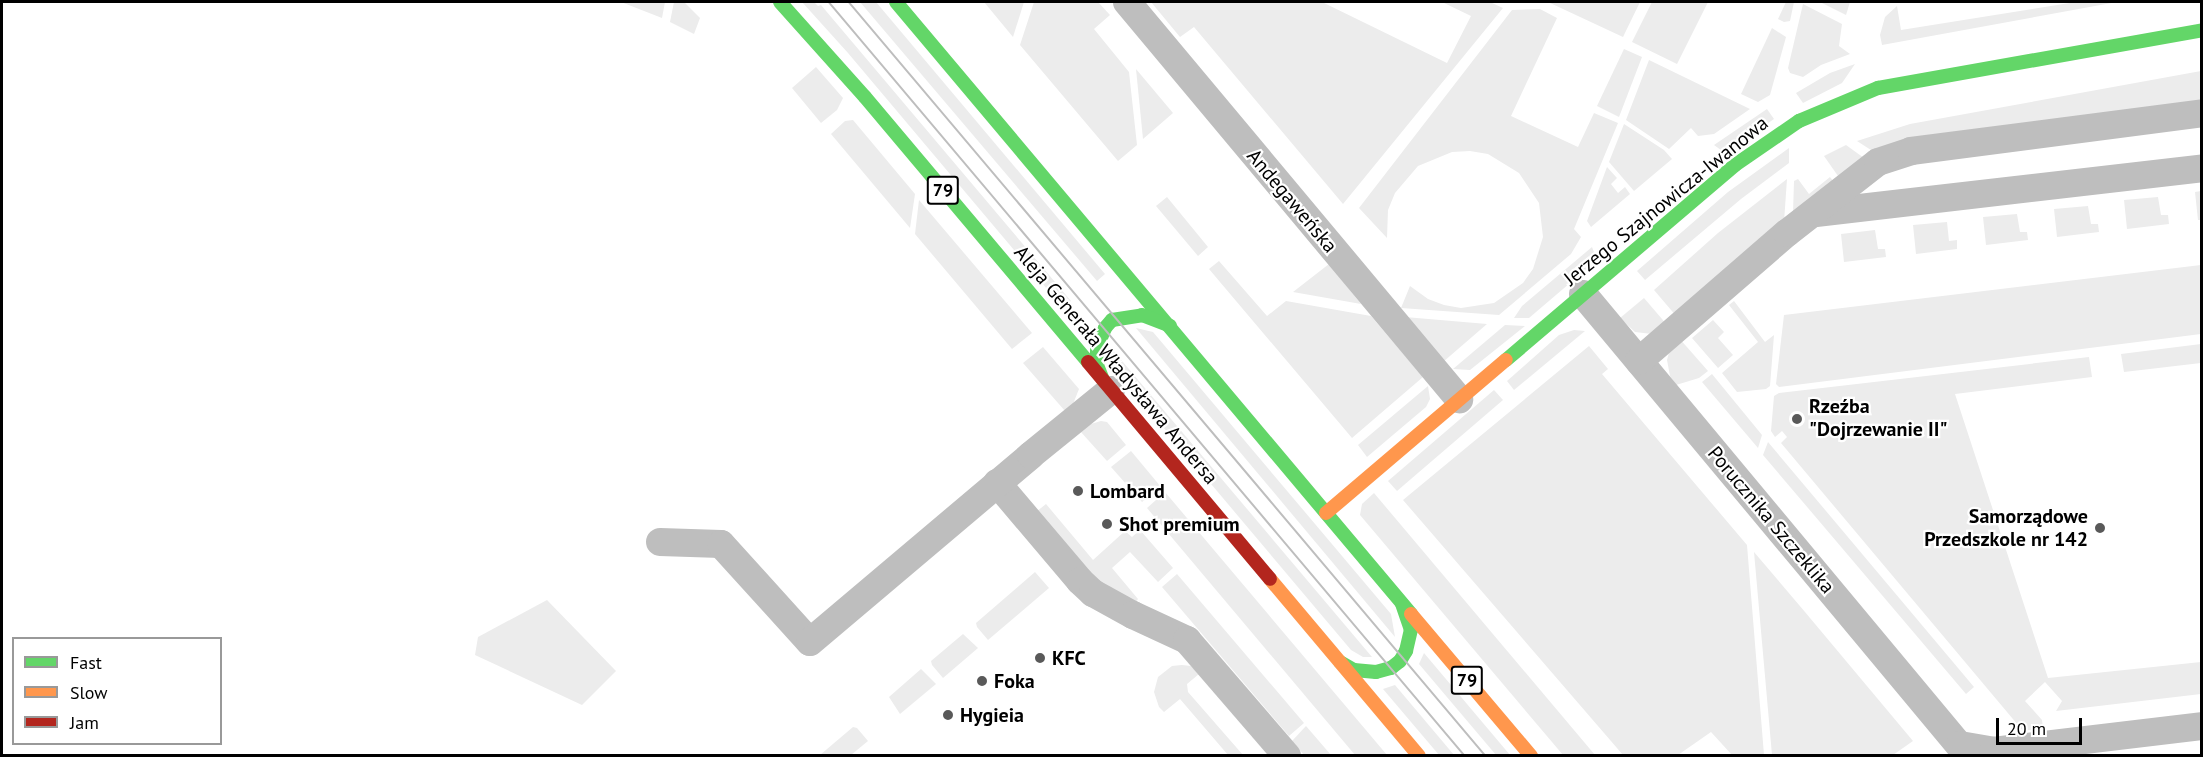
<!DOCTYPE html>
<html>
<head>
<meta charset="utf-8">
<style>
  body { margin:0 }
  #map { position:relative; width:2203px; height:757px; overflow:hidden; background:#fff; font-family:"PT Sans",sans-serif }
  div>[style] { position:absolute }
  .green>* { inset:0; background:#ececec }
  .street>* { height:28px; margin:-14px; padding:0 14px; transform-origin:14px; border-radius:14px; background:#bebebe }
  .fast>* { height:14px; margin:-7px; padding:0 7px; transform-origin:7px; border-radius:7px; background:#63d668 }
  .slow>* { height:14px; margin:-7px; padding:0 7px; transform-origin:7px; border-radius:7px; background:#ff974d }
  .jam>* { height:14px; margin:-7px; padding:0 7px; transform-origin:7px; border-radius:7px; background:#b3261e }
  .tram>* { height:1.5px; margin:-0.75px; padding:0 0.75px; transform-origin:0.75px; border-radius:0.75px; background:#bebebe }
  .dots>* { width:16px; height:16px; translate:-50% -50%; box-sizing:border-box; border:3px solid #fff; border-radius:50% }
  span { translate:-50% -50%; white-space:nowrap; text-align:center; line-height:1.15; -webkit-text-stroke:4.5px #fff; paint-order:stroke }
  .shield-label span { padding:2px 4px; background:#fff; border:2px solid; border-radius:4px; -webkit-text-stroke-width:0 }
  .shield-label { font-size:18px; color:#000; font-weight:700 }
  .street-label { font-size:20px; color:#000 }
  .poi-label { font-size:20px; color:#000; font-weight:700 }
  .left { translate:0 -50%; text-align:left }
  .right { translate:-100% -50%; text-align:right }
  .frame { position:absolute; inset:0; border:3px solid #000; pointer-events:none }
  .legend { position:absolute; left:12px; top:637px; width:210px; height:108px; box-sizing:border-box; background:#fff; border:2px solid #999; margin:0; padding:8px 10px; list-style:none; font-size:18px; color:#000 }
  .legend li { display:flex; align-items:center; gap:12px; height:30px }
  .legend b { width:30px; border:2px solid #999 }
  .scale { position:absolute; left:1996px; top:718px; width:86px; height:27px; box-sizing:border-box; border:3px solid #000; border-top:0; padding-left:8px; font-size:18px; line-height:21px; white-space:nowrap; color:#000; -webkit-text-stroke:4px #fff; paint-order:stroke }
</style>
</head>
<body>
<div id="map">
  <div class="green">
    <div style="clip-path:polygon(621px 2px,665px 2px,662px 18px)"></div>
    <div style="clip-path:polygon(674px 2px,684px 2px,700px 18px,694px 34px,670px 22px)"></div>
    <div style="clip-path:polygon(802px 2px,814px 2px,818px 6px,821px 5px,1071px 301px,1063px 308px,848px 53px)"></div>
    <div style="clip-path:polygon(860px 2px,876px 2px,1105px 274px,1097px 281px)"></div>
    <div style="clip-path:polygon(984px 2px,1024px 2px,1013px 37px)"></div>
    <div style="clip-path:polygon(1034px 2px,1098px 2px,1110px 15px,1094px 29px,1129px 72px,1137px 145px,1118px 161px,1020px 45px)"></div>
    <div style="clip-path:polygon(1151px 2px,1322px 2px,1447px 63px,1471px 16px,1442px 2px,1490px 2px,1503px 8px,1343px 204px,1194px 27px,1180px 37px)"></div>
    <div style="clip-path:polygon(1548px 2px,1640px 2px,1623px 37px)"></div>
    <div style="clip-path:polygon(1652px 2px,1708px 2px,1677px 64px,1632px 42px)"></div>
    <div style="clip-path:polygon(1786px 2px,1794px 2px,1790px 21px,1784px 22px,1778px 19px)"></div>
    <div style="clip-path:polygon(1820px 2px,1850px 2px,1846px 15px)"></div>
    <div style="clip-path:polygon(2076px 2px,2117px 2px,1882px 45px,1880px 35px,1885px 17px,1897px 6px,1901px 30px)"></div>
    <div style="clip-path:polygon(1803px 4px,1842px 24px,1839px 46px,1850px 54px,1821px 65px,1803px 77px,1790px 73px,1788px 68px)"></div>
    <div style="clip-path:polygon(1540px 9px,1557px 18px,1511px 116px,1578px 147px,1594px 113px,1618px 123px,1574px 229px,1581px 237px,1571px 254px,1499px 315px,1401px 308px,1410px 286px,1428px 299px,1444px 305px,1461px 308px,1494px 303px,1523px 283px,1533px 269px,1543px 237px,1539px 203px,1519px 173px,1488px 154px,1470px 151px,1452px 152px,1418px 166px,1395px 193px,1388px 210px,1387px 238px,1359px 208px,1512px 10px)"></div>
    <div style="clip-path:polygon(1772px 28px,1786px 37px,1770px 95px,1758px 102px,1741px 94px)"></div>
    <div style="clip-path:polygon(1624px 49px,1642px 57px,1619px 117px,1597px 106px)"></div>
    <div style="clip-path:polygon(1649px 60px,1750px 109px,1714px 134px,1698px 136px,1691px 128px,1669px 149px,1626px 120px)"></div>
    <div style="clip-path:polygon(1855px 64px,1842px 83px,1803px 103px,1796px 93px,1830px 73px)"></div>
    <div style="clip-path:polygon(816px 67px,843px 98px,837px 110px,821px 123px,792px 88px)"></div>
    <div style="clip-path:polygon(1136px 69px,1173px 113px,1143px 139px)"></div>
    <div style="clip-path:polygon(2201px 71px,2201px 104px,1874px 152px,1857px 141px,1910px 124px)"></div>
    <div style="clip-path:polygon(1767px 109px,1774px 119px,1725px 153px,1714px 145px)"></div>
    <div style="clip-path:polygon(853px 120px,915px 194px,910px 228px,831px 134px,845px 121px)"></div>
    <div style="clip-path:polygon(1624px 124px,1664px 150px,1672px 159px,1634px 191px,1609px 162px)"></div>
    <div style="clip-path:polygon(1846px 145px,1864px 158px,1838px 176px,1824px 156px)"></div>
    <div style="clip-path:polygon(1789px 148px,1789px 163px,1741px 199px,1645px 280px,1637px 271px,1728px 192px)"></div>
    <div style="clip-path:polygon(1607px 167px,1617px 178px,1611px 184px,1618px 193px,1625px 187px,1630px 194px,1591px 227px,1587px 221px)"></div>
    <div style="clip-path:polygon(1830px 177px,1834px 182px,1793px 213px,1794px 181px,1798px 179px,1809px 194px)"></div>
    <div style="clip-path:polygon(1787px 179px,1784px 222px,1677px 317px,1654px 290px,1718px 233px)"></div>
    <div style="clip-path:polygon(2201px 191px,2201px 220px,2198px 220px,2195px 192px)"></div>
    <div style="clip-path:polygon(1167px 197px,1208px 247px,1198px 256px,1156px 206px)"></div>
    <div style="clip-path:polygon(2158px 197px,2161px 215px,2168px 215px,2169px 224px,2127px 229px,2124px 200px)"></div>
    <div style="clip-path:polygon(919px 200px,1032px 333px,1012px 349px,915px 234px)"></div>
    <div style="clip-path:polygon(2088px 206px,2091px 224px,2098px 224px,2099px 232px,2057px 237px,2054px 209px)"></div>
    <div style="clip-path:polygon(2017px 214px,2020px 232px,2027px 232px,2028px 240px,1986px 245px,1983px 217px)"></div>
    <div style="clip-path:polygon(1947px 222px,1949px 241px,1957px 240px,1957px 249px,1916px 254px,1913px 225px)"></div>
    <div style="clip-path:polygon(1875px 230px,1878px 249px,1885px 249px,1886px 257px,1844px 262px,1841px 234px)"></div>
    <div style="clip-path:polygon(1592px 247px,1597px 260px,1529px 318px,1514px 318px,1522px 306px)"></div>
    <div style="clip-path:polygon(1219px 261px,1267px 316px,1286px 301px,1371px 316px,1423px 377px,1352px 438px,1209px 269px)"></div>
    <div style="clip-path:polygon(1329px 264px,1361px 304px,1293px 292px)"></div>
    <div style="clip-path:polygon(2201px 265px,2201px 334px,1779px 387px,1776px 384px,1784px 315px)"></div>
    <div style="clip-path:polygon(1644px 298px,1668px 326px,1652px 334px,1635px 332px,1620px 318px)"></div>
    <div style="clip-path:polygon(1734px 301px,1765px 342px,1774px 335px,1770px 386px,1766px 389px,1737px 392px,1722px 373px,1758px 342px,1729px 305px)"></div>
    <div style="clip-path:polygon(1405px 317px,1487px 324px,1443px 362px)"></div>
    <div style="clip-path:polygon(1713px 320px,1724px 332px,1718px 338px,1733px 355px,1718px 368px,1692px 338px)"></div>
    <div style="clip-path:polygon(1505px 325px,1525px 326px,1470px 370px,1453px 369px)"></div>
    <div style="clip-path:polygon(1136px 328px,1153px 332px,1391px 614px,1395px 637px)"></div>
    <div style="clip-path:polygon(1574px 330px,1585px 331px,1514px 390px,1507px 381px,1559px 335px)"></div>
    <div style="clip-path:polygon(1679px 338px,1708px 371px,1699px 378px,1676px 385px,1670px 376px,1667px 360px,1670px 349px)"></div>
    <div style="clip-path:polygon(2201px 344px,2201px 363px,2124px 372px,2121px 354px)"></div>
    <div style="clip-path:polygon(1589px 346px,1608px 369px,1602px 374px,1747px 545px,1764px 755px,1732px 755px,1711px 732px,1678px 755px,1623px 755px,1403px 500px)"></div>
    <div style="clip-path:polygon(1043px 347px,1079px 389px,1073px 404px,1065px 411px,1023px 363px)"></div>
    <div style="clip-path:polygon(1112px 349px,1372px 657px,1363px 657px,1351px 650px,1115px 370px)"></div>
    <div style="clip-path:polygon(2089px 357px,2092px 377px,1955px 394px,2048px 678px,2201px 662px,2201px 694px,2056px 711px,2062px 701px,2045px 682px,2025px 701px,2042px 720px,2043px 728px,2023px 731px,1781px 443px,1787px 437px,1782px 431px,1775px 437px,1771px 431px,1774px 396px,1779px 393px)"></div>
    <div style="clip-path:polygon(1712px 374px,1762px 435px,1758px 448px,1702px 382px)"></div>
    <div style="clip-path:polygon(1428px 386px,1430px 399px,1426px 407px,1367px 457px,1358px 445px)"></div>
    <div style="clip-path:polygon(1494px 390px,1503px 400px,1397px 491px,1388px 481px)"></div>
    <div style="clip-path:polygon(1101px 421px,1107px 422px,1126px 445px,1107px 461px,1080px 431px,1091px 424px)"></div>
    <div style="clip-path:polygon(1768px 442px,1974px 687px,1966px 694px,1763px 455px)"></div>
    <div style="clip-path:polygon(1131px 451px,1161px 487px,1142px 502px,1111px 467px)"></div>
    <div style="clip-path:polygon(1165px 492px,1387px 755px,1355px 755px,1147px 508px)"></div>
    <div style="clip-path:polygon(1374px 493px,1595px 755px,1563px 755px,1360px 515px,1362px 504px)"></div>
    <div style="clip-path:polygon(1046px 504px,1093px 560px,1125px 531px,1132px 537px,1140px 530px,1173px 568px,1158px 582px,1130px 552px,1112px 568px,1138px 599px,1135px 603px,1097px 580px,1036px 512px)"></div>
    <div style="clip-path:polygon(1754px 552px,1805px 612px,1913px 741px,1893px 755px,1772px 755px)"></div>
    <div style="clip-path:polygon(1035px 572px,1049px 588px,988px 640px,977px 627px,976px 623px)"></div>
    <div style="clip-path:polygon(1177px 574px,1304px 723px,1289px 736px,1162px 587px)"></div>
    <div style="clip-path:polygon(547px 600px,616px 671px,582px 705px,475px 655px,478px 637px)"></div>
    <div style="clip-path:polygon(963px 634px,978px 648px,943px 678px,932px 665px,931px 661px)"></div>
    <div style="clip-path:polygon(1424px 653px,1510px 755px,1496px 755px,1419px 664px)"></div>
    <div style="clip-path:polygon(1182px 665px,1191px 666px,1199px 674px,1187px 684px,1188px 692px,1243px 755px,1228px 755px,1180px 699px,1164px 712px,1159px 707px,1154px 692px,1158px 677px,1172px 666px)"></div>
    <div style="clip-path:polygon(921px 669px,936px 684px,900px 714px,889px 697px)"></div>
    <div style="clip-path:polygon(1395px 685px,1454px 755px,1439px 755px,1383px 689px)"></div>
    <div style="clip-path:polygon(1306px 726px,1331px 755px,1304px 755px,1292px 741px)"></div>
    <div style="clip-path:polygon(853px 727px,857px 728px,868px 741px,851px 755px,820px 755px)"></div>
  </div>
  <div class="street">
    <div style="left:1127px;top:2px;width:518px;rotate:50.1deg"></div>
    <div style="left:1816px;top:213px;width:389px;rotate:-6.6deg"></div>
    <div style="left:1583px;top:294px;width:601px;rotate:50.19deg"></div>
    <div style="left:1639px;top:361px;width:196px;rotate:-40.9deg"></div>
    <div style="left:1787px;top:233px;width:115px;rotate:-38deg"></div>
    <div style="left:1878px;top:162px;width:35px;rotate:-18deg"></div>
    <div style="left:1911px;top:151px;width:293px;rotate:-7.4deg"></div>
    <div style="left:997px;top:483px;width:128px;rotate:49.7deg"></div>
    <div style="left:1080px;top:581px;width:18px;rotate:43deg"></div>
    <div style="left:1093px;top:593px;width:46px;rotate:28.8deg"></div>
    <div style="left:1133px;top:615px;width:60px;rotate:24.8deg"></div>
    <div style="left:1187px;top:640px;width:153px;rotate:49.2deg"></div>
    <div style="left:660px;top:542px;width:61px;rotate:1.9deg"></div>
    <div style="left:721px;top:544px;width:132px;rotate:47.8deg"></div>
    <div style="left:810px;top:642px;width:289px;rotate:-40.2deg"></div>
    <div style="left:1031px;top:455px;width:103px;rotate:-39.1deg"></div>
    <div style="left:1960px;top:745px;width:34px;rotate:10deg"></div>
    <div style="left:1993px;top:751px;width:210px;rotate:-6.8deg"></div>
  </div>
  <div class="fast">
    <div style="left:780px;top:2px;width:127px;rotate:48.2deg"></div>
    <div style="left:865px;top:97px;width:346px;rotate:49.9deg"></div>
    <div style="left:896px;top:2px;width:800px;rotate:49.92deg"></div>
    <div style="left:1506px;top:360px;width:301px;rotate:-40.4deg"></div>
    <div style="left:1735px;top:165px;width:78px;rotate:-34.5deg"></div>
    <div style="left:1799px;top:121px;width:86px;rotate:-22.7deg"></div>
    <div style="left:1878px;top:88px;width:329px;rotate:-10.1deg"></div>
    <div style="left:1103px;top:380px;width:16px;rotate:-112deg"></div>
    <div style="left:1097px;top:365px;width:18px;rotate:-90deg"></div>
    <div style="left:1097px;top:347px;width:21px;rotate:-67deg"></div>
    <div style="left:1105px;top:328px;width:11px;rotate:-49deg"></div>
    <div style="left:1112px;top:320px;width:30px;rotate:-9deg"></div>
    <div style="left:1142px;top:315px;width:30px;rotate:21deg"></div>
    <div style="left:1340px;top:662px;width:16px;rotate:30deg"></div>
    <div style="left:1354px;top:670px;width:22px;rotate:5deg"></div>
    <div style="left:1376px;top:672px;width:16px;rotate:-15deg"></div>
    <div style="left:1391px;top:668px;width:11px;rotate:-38deg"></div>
    <div style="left:1400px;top:661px;width:12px;rotate:-59deg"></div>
    <div style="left:1406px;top:651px;width:22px;rotate:-77deg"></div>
    <div style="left:1411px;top:630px;width:28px;rotate:-109deg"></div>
  </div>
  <div class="slow">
    <div style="left:1326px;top:513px;width:236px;rotate:-40.4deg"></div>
    <div style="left:1270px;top:579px;width:231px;rotate:49.9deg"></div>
    <div style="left:1411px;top:614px;width:186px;rotate:49.8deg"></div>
  </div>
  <div class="jam">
    <div style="left:1088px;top:362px;width:283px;rotate:50deg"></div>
  </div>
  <div class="tram">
    <div style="left:829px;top:2px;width:986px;rotate:49.85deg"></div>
    <div style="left:849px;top:2px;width:987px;rotate:49.81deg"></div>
  </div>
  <div class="dots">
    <div style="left:1797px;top:419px;background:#595959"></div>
    <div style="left:1078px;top:491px;background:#595959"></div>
    <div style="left:1107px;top:524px;background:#595959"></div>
    <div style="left:2100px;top:528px;background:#595959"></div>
    <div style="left:1040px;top:658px;background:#595959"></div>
    <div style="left:982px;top:681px;background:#595959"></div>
    <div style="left:948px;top:715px;background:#595959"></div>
  </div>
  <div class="shield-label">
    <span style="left:943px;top:190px">79</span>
    <span style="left:1467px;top:680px">79</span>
  </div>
  <div class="street-label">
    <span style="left:1292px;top:201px;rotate:50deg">Andegaweńska</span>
    <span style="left:1666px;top:201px;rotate:-39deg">Jerzego Szajnowicza-Iwanowa</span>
    <span style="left:1116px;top:365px;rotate:50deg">Aleja Generała Władysława Andersa</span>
    <span style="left:1771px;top:520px;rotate:50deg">Porucznika Szczeklika</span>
  </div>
  <div class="poi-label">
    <span class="left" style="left:1809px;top:418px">Rzeźba<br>"Dojrzewanie II"</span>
    <span class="left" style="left:1090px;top:491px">Lombard</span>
    <span class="right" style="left:2088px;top:528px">Samorządowe<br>Przedszkole nr 142</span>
    <span class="left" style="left:1119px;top:524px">Shot premium</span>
    <span class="left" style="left:1052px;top:658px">KFC</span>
    <span class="left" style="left:994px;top:681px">Foka</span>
    <span class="left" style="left:960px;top:715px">Hygieia</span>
  </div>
  <div class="frame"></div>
  <ul class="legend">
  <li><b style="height:8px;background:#63d668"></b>Fast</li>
  <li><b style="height:8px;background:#ff974d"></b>Slow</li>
  <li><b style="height:8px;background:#b3261e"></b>Jam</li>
  </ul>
  <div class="scale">20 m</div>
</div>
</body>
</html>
